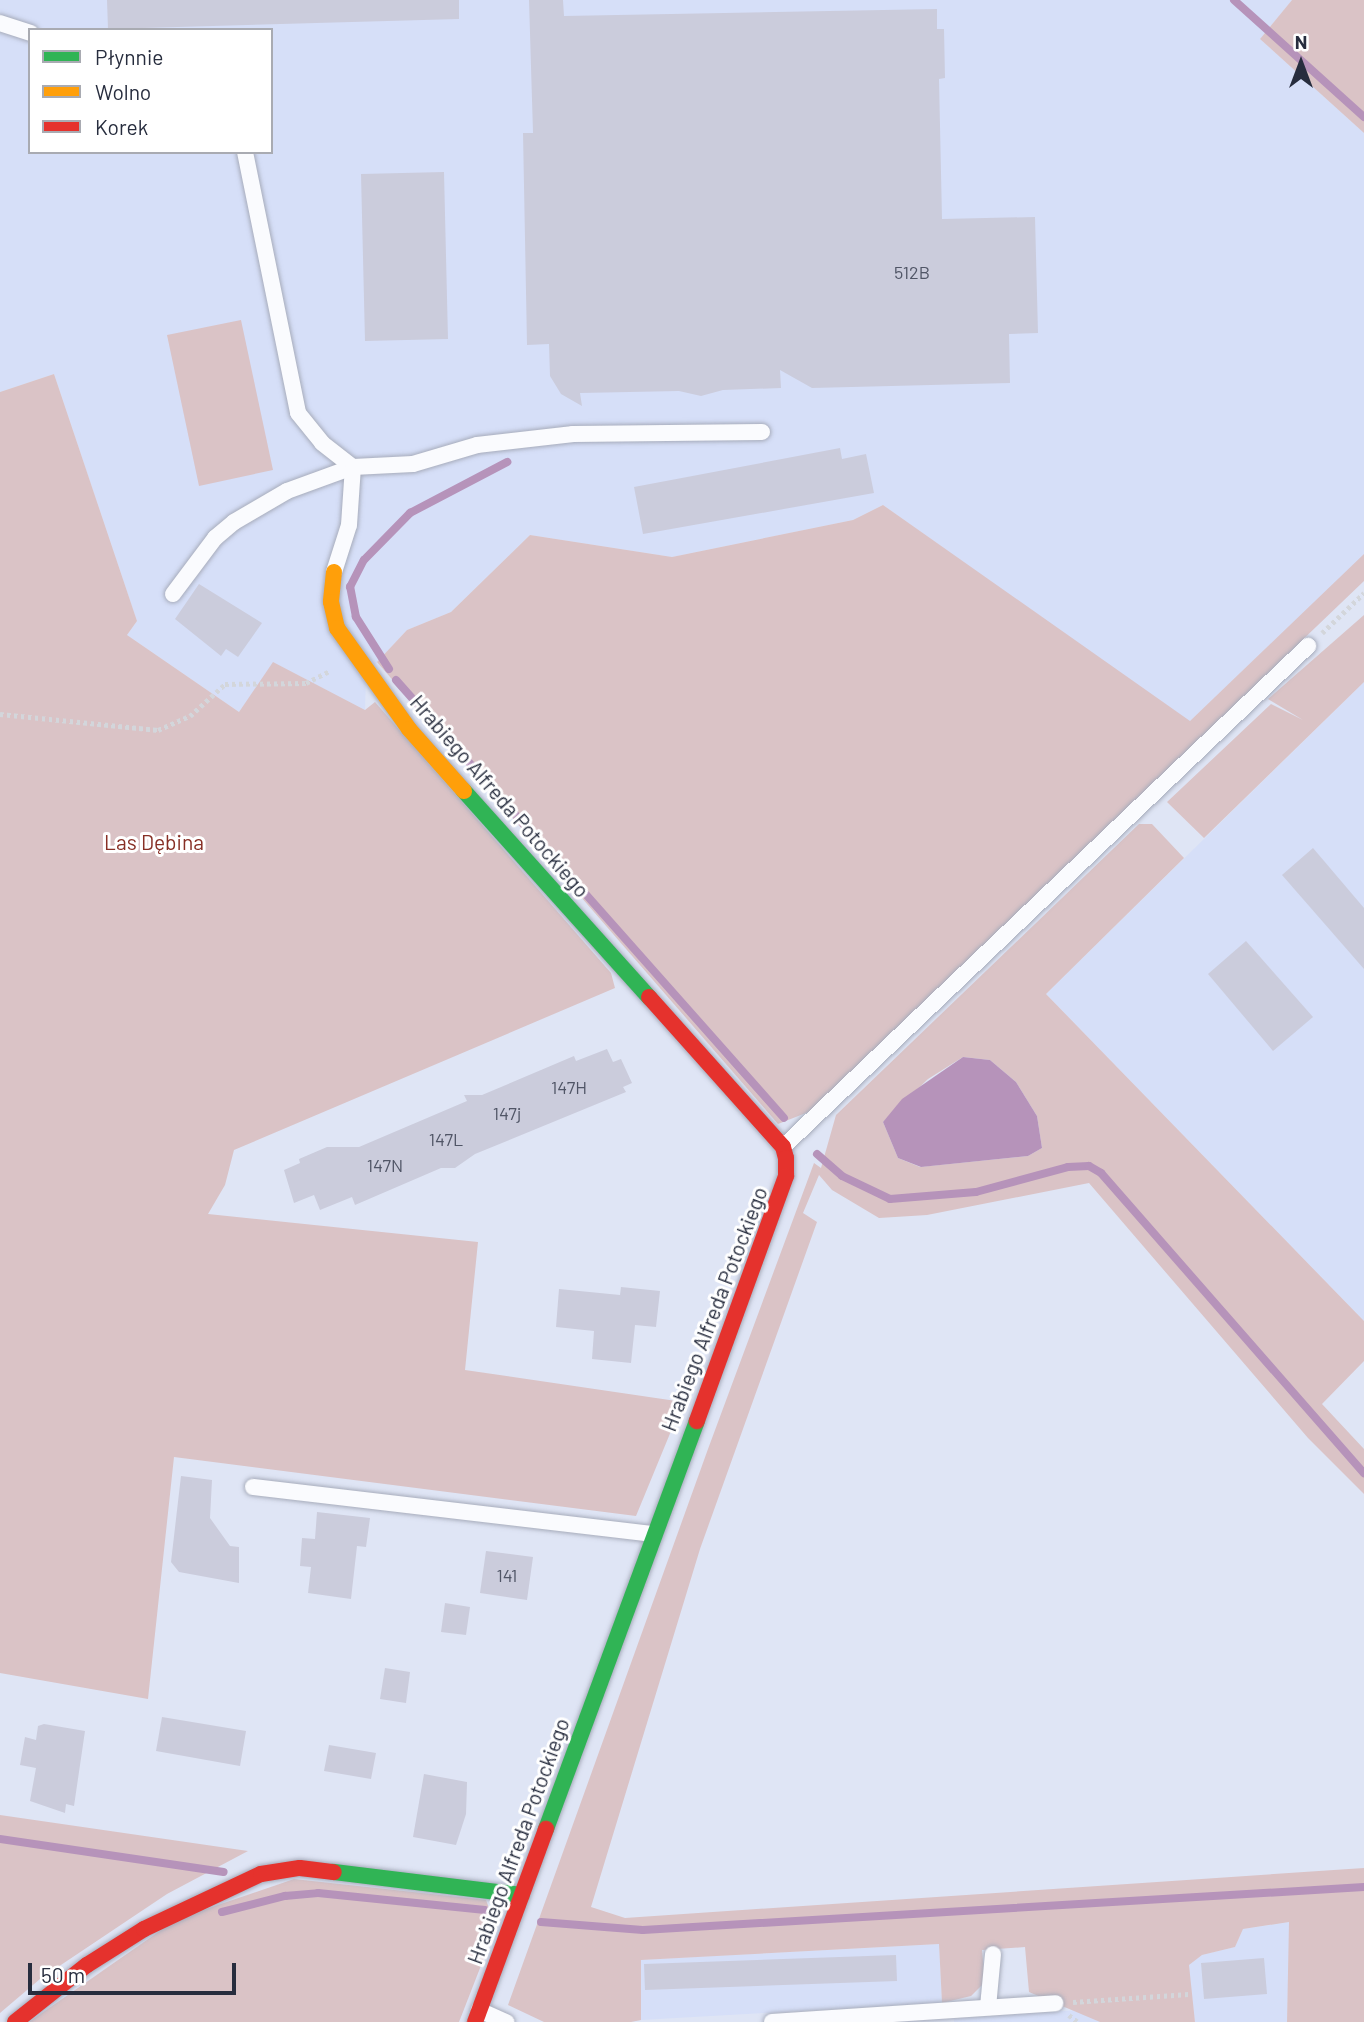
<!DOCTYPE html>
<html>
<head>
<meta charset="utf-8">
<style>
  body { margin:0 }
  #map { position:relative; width:1364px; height:2022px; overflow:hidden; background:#dfe5f5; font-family:Barlow,sans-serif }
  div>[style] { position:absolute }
  .built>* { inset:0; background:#d6dff8 }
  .green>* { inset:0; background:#dac3c6 }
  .water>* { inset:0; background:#b693ba }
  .stream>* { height:8px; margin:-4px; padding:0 4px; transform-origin:4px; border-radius:4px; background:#b693ba }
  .building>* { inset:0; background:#cbccdc }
  .path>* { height:4.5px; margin-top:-2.25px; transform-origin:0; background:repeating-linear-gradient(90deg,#d3d6db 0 3.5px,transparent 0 7px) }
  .roads { filter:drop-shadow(0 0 2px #a7acbb) drop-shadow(0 0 2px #a7acbb) }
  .lane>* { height:16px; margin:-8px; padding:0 8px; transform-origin:8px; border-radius:8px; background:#fafbfe }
  .fast>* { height:16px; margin:-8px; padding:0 8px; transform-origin:8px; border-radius:8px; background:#30b455 }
  .slow>* { height:16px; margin:-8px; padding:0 8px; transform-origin:8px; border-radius:8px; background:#ff9f0a }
  .jam>* { height:16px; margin:-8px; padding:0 8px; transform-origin:8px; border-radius:8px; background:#e5322d }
  span { translate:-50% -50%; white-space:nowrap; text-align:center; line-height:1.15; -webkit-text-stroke:6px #fff; paint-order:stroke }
  .number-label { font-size:18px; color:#505566 }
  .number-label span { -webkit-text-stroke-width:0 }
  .street-label { font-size:21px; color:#272d3e }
  .park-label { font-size:21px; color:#872f25 }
  .legend { position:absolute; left:28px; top:28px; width:245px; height:126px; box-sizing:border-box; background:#fff; border:2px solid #a9abb2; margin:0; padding:9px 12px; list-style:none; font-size:21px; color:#272d3e }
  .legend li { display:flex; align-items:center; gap:14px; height:35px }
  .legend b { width:35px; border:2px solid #a9abb2 }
  .north { position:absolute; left:1266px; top:28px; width:70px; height:70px; -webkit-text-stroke:5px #fff; paint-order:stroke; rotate:0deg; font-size:19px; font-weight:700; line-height:28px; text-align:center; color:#272d3e }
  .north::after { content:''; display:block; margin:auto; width:24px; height:32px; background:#272d3e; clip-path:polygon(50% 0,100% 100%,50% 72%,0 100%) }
  .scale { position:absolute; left:28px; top:1963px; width:208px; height:32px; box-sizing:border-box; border:4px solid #272d3e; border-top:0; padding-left:9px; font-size:21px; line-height:24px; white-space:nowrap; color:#272d3e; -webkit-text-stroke:5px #fff; paint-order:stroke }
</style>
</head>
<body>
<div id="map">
  <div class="built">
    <div style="clip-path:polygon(evenodd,0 0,1292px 0,1260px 39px,1364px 133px,1364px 555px,1189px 722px,883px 505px,853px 520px,672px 557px,530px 535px,451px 612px,407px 630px,366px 674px,365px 710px,274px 663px,239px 712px,127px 635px,137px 621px,54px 374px,0 392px,0 0,30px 30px,271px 30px,271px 152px,30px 152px,30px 30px)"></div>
    <div style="clip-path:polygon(1364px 682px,1364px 1321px,1046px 994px)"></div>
    <div style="clip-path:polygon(1290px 1922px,1287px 2022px,1195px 2022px,1188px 1965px,1202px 1955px,1235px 1947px,1243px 1929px)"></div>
    <div style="clip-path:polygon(939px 1944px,942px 2003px,641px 2020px,640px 1960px)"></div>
    <div style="clip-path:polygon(1077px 2010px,1100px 2022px,954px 2022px,954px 2019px)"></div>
  </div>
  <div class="green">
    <div style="clip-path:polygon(1292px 0,1364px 0,1364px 133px,1260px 39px)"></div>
    <div style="clip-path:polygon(241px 320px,273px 470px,199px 486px,167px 335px)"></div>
    <div style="clip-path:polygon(54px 374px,137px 621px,127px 635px,239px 712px,273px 662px,365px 710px,375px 702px,611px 973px,615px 988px,234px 1150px,225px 1185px,208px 1214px,478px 1242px,465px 1370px,683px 1402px,636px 1516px,174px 1457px,148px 1699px,0 1673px,0 392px)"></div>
    <div style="clip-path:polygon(883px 505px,1190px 721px,1364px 554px,1364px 581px,811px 1111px,778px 1124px,377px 662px,407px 630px,451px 612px,530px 535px,672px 557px,853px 520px)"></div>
    <div style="clip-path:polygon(1364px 615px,1364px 682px,1204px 838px,1167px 802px,1271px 704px,1303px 720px,1268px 699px)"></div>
    <div style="clip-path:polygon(evenodd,1139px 824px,1152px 824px,1184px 858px,1046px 994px,1364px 1321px,1364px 1361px,1322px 1404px,1364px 1449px,1364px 1494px,1308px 1438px,1089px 1183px,927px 1215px,879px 1218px,832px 1190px,819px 1175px,803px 1213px,817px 1222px,700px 1549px,591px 1907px,625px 1918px,1364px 1868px,1364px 2022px,1287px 2022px,1289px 1922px,1243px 1929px,1235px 1947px,1202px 1955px,1189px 1965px,1195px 2022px,1100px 2022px,1029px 1992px,1025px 1947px,982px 1950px,985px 1982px,971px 1996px,942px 2003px,939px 1944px,641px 1960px,641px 2020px,631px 2022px,544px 2022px,508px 2005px,708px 1449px,814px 1163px,821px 1168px,836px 1115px,1139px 824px,963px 1057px,990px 1060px,1016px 1082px,1037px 1116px,1042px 1148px,1028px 1156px,920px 1167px,898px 1158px,883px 1122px,928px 1079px,963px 1057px)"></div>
    <div style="clip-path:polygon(0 1815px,248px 1851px,167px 1894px,40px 1979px,0 2013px)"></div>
    <div style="clip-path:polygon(294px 1879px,486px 1900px,496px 1927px,459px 2022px,29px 2022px,177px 1919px)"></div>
  </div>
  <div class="water">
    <div style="clip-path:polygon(963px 1057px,990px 1060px,1016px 1082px,1037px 1116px,1042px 1148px,1028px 1156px,921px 1167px,898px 1158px,883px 1122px,902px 1099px)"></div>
  </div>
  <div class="stream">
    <div style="left:1234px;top:0;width:175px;rotate:42deg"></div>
    <div style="left:389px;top:669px;width:62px;rotate:-122.4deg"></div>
    <div style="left:356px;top:617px;width:31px;rotate:-101deg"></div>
    <div style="left:350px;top:587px;width:30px;rotate:-63deg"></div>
    <div style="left:364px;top:560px;width:66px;rotate:-45.6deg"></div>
    <div style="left:410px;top:513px;width:110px;rotate:-27.7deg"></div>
    <div style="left:396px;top:680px;width:585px;rotate:48.46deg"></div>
    <div style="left:817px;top:1154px;width:33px;rotate:41deg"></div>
    <div style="left:842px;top:1176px;width:53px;rotate:25.6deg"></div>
    <div style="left:890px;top:1199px;width:86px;rotate:-4.7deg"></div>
    <div style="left:976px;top:1192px;width:95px;rotate:-15.2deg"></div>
    <div style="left:1068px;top:1167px;width:21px;rotate:-3deg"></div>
    <div style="left:1089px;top:1166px;width:14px;rotate:30deg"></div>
    <div style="left:1101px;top:1173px;width:399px;rotate:48.8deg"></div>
    <div style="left:0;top:1839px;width:226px;rotate:8.4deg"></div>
    <div style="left:222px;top:1912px;width:65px;rotate:-14.3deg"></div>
    <div style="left:285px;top:1896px;width:33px;rotate:-5deg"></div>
    <div style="left:318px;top:1893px;width:168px;rotate:5.8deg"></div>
    <div style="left:541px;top:1922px;width:102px;rotate:4.5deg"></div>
    <div style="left:643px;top:1930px;width:722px;rotate:-3.41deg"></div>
  </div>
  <div class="building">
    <div style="clip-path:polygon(107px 0,459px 0,459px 19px,108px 29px)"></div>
    <div style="clip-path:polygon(529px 0,563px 0,564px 16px,937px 9px,937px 29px,944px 29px,945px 78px,939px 79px,942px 219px,1035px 217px,1038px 333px,1009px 334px,1010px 383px,812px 388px,780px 370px,781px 388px,723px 390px,701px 396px,679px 391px,580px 393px,582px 406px,561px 394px,550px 376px,549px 344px,527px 345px,523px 133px,533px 133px)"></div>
    <div style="clip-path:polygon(444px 172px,448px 339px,365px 341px,361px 174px)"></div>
    <div style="clip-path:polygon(840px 448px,842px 459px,866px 454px,874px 493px,643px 534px,634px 487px)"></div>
    <div style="clip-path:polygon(199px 584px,262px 623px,238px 657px,226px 649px,221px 656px,175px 619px)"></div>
    <div style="clip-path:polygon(1313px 848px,1364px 908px,1364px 969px,1282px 875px)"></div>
    <div style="clip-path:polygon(1246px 941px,1313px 1017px,1273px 1051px,1208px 974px)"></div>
    <div style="clip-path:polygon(607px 1049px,613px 1062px,621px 1059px,632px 1083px,623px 1087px,626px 1092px,475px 1154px,455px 1168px,441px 1168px,355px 1205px,352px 1197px,320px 1210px,314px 1195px,294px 1203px,284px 1170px,300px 1163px,299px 1159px,327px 1147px,359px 1147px,467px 1101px,464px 1095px,482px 1095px,574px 1056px,576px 1061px)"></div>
    <div style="clip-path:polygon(621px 1287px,660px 1291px,656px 1327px,635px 1325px,631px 1363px,592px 1359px,594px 1331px,556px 1327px,559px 1289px,620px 1295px)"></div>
    <div style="clip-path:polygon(181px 1476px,212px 1480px,210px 1518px,230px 1546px,239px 1547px,239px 1583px,179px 1572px,171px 1562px)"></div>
    <div style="clip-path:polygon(317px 1512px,370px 1518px,366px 1547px,357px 1546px,351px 1599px,308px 1593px,311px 1567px,300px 1566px,302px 1538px,315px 1539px)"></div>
    <div style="clip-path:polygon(486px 1551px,533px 1557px,527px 1600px,480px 1593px)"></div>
    <div style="clip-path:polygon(445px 1603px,470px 1607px,466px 1635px,441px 1632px)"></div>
    <div style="clip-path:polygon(385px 1668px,410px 1672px,406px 1703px,380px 1699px)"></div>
    <div style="clip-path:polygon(162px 1717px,246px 1731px,240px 1766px,156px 1751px)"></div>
    <div style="clip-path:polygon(44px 1724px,85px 1731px,74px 1806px,66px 1804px,65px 1813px,30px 1801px,36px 1768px,20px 1765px,25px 1737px,36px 1740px,38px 1726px)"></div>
    <div style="clip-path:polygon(329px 1745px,376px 1753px,371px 1779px,324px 1771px)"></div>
    <div style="clip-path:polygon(424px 1774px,467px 1782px,466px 1814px,456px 1845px,413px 1837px)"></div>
    <div style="clip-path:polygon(896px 1955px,897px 1981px,645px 1990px,644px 1964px)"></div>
    <div style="clip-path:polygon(1264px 1958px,1267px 1994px,1204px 1999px,1201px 1963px)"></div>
  </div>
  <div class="path">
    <div style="left:1322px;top:633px;width:58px;rotate:-43.6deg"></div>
    <div style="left:0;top:714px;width:159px;rotate:5.8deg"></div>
    <div style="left:158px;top:730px;width:35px;rotate:-24deg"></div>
    <div style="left:190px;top:716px;width:47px;rotate:-42.4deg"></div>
    <div style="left:225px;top:684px;width:81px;rotate:-0.7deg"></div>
    <div style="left:306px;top:683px;width:25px;rotate:-27deg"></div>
    <div style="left:1073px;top:2002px;width:116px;rotate:-3.9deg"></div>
    <div style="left:1069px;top:2015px;width:11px;rotate:38deg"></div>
  </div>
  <div class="roads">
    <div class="lane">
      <div style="left:0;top:23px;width:32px;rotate:18deg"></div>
      <div style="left:245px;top:152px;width:266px;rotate:78.5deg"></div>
      <div style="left:298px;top:413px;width:38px;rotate:51deg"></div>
      <div style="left:322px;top:443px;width:39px;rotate:38deg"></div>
      <div style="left:334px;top:572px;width:49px;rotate:-72.3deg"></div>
      <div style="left:349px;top:525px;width:58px;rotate:-86.1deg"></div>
      <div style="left:173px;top:594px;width:70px;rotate:-53.1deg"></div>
      <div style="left:215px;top:538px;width:25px;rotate:-40deg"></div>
      <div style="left:234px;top:522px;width:61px;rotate:-30.3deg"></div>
      <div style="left:287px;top:491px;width:70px;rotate:-20deg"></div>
      <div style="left:353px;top:467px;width:60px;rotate:-2.9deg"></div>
      <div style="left:413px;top:464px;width:67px;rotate:-16.5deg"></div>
      <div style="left:477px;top:445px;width:97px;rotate:-6.5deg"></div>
      <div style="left:573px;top:434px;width:189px;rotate:-0.6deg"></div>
      <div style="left:783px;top:1147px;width:726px;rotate:-43.66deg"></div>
      <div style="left:253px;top:1487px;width:402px;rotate:6.7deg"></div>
      <div style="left:988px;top:2007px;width:53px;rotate:-84.6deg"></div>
      <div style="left:479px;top:2010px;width:30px;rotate:24deg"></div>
      <div style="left:772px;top:2022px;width:284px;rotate:-3.8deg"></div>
    </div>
    <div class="fast">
      <div style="left:464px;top:791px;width:277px;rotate:48.1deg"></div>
      <div style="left:546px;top:1829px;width:435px;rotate:-69.7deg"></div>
      <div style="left:334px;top:1872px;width:189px;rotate:7deg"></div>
    </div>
    <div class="slow">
      <div style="left:334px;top:572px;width:30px;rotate:96deg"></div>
      <div style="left:331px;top:602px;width:27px;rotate:77deg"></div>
      <div style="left:337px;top:628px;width:124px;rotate:54.5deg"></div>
      <div style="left:409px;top:729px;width:83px;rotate:48.4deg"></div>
    </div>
    <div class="jam">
      <div style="left:649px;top:997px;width:201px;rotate:48.2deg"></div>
      <div style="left:783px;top:1147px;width:11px;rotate:75deg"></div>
      <div style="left:786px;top:1158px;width:18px;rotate:90deg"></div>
      <div style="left:786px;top:1176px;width:261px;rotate:110deg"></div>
      <div style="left:15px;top:2022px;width:92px;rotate:-38.4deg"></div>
      <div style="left:87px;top:1965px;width:67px;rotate:-32.3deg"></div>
      <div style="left:144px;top:1929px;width:129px;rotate:-25.2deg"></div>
      <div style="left:261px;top:1874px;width:39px;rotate:-9deg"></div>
      <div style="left:300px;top:1868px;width:34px;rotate:7deg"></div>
      <div style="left:475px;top:2022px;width:206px;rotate:-69.8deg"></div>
    </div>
  </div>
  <div class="number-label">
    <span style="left:912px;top:272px">512B</span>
    <span style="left:569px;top:1087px">147H</span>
    <span style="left:507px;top:1113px">147j</span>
    <span style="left:446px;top:1139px">147L</span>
    <span style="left:385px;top:1165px">147N</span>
    <span style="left:507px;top:1575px">141</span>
  </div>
  <div class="street-label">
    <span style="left:500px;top:796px;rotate:49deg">Hrabiego Alfreda Potockiego</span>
    <span style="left:714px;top:1309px;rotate:-69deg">Hrabiego Alfreda Potockiego</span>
    <span style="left:518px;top:1841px;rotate:-70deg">Hrabiego Alfreda Potockiego</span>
  </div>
  <div class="park-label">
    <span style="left:154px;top:842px">Las Dębina</span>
  </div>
  <ul class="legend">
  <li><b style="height:9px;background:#30b455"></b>Płynnie</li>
  <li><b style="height:9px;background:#ff9f0a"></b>Wolno</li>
  <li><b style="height:9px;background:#e5322d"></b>Korek</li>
  </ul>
  <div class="north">N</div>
  <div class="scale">50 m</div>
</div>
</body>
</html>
